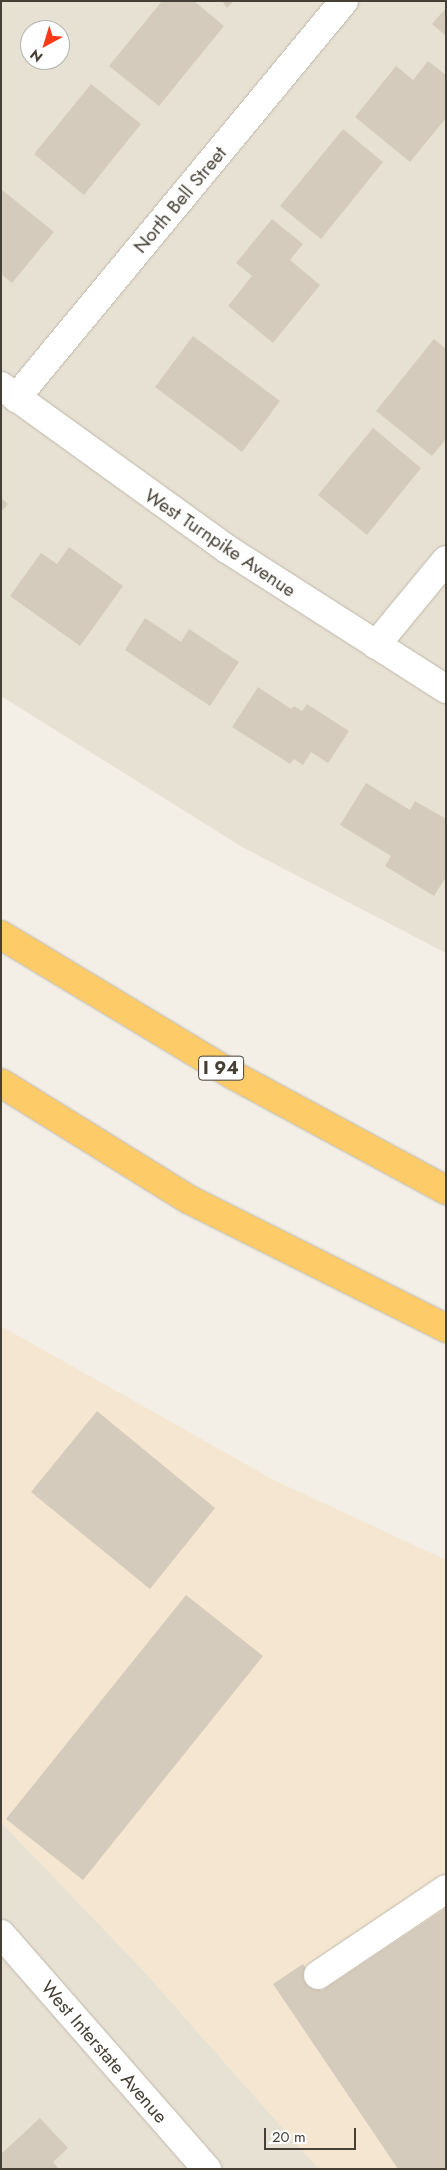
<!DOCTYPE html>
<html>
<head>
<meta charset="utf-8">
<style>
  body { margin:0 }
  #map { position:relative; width:447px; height:2170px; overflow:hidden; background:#f3efe6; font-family:Jost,sans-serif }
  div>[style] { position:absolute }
  .residential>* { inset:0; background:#e7e1d4 }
  .commercial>* { inset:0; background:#f5e6d1 }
  .building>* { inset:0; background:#d5cbbc }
  .roads { filter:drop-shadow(0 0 1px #beb7a9) drop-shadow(0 0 1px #beb7a9) }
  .minor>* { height:28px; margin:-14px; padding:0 14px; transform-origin:14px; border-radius:14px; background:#fff }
  .highway>* { height:28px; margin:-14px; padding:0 14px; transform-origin:14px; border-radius:14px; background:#fdcb67 }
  span { translate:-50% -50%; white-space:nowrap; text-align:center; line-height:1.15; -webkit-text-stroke:4px #fff; paint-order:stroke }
  .shield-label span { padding:1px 4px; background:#fff; border:1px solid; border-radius:4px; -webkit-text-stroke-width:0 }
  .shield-label { font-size:18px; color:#463f35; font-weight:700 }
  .street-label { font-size:19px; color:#463f35 }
  .frame { position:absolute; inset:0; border:2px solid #463f35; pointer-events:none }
  .north { position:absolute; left:20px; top:20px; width:50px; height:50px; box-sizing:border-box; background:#fff; border:1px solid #b5b2ae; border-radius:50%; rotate:219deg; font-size:14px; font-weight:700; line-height:20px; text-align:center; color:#463f35 }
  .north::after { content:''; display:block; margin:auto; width:18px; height:22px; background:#f93917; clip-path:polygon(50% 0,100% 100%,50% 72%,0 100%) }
  .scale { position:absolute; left:264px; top:2128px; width:92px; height:22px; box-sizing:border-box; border:2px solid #463f35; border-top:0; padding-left:6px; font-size:15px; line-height:18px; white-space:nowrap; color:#463f35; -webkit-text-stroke:4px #fff; paint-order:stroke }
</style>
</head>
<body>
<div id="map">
  <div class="residential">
    <div style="clip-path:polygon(evenodd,1px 1px,446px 1px,446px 953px,242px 847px,1px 696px,1px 1px,30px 30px,60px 30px,60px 60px,30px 60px,30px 30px)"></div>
    <div style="clip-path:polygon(1px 1822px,142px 1969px,319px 2169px,1px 2169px)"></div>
  </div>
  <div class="commercial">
    <div style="clip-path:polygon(1px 1326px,274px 1480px,446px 1560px,446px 2169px,319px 2169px,142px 1969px,1px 1822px)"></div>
  </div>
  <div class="building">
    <div style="clip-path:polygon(162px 1px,194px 1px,224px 26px,159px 106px,109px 66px)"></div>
    <div style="clip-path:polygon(222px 1px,234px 1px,227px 8px)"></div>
    <div style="clip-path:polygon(446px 8px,446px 36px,432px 24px)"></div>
    <div style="clip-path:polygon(428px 61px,446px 75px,446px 118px,410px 162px,355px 117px,396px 66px,413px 80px)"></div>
    <div style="clip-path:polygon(91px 84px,141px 124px,84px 195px,34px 154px)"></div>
    <div style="clip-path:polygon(343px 129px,383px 162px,321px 239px,280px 206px)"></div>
    <div style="clip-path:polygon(1px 189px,54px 232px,12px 283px,1px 274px)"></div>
    <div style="clip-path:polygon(272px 219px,303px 244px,290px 260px,320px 285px,273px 343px,228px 306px,252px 276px,236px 263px)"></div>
    <div style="clip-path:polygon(193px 336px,280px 401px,242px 452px,155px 387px)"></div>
    <div style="clip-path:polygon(434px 339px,446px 349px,446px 439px,432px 456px,376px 411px)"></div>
    <div style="clip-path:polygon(373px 428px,421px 468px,367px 535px,318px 495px)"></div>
    <div style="clip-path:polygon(1px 498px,8px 504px,1px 512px)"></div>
    <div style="clip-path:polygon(69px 547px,123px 586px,80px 646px,10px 596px,41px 553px,57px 564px)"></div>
    <div style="clip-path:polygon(145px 618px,181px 642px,189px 629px,239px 662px,210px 706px,125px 650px)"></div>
    <div style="clip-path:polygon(258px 687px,291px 709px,294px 706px,302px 711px,307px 704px,349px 731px,328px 763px,311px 752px,303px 765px,294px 759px,290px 764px,232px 727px)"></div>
    <div style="clip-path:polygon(366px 783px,410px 810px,415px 801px,446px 819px,446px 877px,434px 896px,385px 866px,391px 856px,340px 825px)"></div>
    <div style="clip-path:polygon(97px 1411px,215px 1508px,150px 1589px,31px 1492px)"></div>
    <div style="clip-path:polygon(186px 1595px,263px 1656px,83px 1880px,6px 1819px)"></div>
    <div style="clip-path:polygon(446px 1908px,446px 2169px,398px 2169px,273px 1984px,303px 1964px,321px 1991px)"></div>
    <div style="clip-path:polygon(40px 2118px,68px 2148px,53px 2162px,59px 2169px,1px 2169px,1px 2154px)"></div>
  </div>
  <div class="roads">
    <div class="minor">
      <div style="left:1px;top:386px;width:279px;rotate:35.8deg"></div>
      <div style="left:227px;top:549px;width:260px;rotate:32.6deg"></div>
      <div style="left:16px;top:398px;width:515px;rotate:-50.44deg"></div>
      <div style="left:376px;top:645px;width:110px;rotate:-50.5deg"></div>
      <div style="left:1px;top:1934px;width:313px;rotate:48.8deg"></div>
      <div style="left:318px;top:1975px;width:154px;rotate:-33.9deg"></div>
    </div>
    <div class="highway">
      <div style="left:1px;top:935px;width:273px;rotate:31.1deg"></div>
      <div style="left:235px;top:1076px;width:240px;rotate:28.4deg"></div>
      <div style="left:1px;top:1083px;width:222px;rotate:31.8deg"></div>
      <div style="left:190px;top:1200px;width:286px;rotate:26.6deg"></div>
    </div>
  </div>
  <div class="shield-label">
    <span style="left:221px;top:1068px">I 94</span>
  </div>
  <div class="street-label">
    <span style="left:180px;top:200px;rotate:-50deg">North Bell Street</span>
    <span style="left:220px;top:543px;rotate:34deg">West Turnpike Avenue</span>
    <span style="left:104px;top:2052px;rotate:49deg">West Interstate Avenue</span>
  </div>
  <div class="frame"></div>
  <div class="north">N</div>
  <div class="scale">20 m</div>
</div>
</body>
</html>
